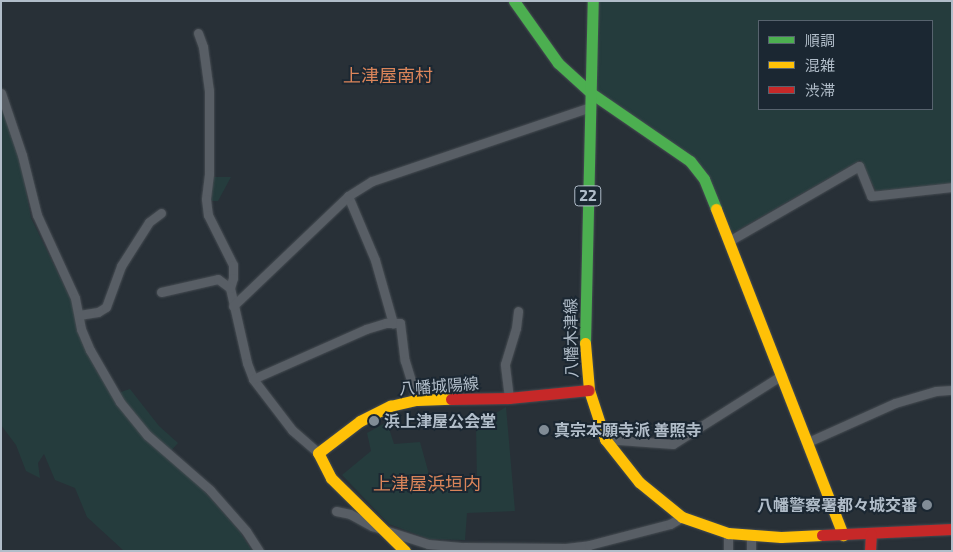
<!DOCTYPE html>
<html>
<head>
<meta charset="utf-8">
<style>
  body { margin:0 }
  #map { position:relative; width:953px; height:552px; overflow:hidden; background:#283037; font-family:"Exo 2","Noto Sans JP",sans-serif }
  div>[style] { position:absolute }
  .green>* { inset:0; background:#253c3d }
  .roads { filter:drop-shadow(0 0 1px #464c52) drop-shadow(0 0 1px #464c52) }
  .street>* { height:9px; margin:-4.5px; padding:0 4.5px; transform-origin:4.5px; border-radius:4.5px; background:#585e65 }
  .fast>* { height:11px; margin:-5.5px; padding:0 5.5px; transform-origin:5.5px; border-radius:5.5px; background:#4caf50 }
  .slow>* { height:11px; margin:-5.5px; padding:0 5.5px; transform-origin:5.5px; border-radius:5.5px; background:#ffc107 }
  .jam>* { height:11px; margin:-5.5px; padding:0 5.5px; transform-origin:5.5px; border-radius:5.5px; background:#c62828 }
  .dots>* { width:14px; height:14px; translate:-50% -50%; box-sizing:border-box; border:2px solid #1b2732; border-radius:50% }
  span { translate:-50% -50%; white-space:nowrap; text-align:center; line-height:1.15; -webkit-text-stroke:4px #1b2732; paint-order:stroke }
  .shield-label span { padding:1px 4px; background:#1b2732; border:1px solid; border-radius:4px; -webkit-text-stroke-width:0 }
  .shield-label { font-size:15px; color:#b1bdc9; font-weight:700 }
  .street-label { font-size:16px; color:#b1bdc9 }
  .poi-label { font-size:16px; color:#b1bdc9; font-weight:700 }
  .left { translate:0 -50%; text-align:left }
  .right { translate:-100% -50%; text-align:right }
  .neighbourhood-label { font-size:18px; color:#db855a }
  .frame { position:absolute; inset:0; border:2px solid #b1bdc9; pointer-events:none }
  .legend { position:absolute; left:758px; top:20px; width:175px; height:90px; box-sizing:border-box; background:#1b2732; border:1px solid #57636e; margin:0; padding:6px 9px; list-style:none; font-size:15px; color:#b1bdc9 }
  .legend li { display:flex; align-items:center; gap:10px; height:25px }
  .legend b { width:25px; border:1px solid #57636e }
</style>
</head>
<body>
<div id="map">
  <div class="green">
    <div style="clip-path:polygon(evenodd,599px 1px,952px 1px,952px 183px,876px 191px,860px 160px,731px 234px,709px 178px,596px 92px,599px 1px,759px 21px,932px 21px,932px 109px,759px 109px,759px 21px)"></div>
    <div style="clip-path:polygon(1px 102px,18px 149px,31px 218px,72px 302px,77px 331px,97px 372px,118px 393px,130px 389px,159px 426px,178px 443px,168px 454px,198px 484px,240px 532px,252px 551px,124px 551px,87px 517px,75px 488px,55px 480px,44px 454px,38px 463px,40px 478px,26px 471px,16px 445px,1px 425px)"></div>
    <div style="clip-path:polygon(213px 177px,231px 177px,218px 201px,210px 201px)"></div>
    <div style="clip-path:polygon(506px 407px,515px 511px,467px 513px,465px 540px,429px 539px,389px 524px,342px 475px,371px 451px,367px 433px,387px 422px,394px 444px,420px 442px,432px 485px,477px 483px,476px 425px)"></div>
  </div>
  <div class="roads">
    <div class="street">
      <div style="left:198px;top:33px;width:15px;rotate:70deg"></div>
      <div style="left:203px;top:47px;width:44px;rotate:82.2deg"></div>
      <div style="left:209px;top:91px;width:83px;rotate:90deg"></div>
      <div style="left:209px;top:174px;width:25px;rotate:97deg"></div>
      <div style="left:206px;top:199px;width:16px;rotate:83deg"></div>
      <div style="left:208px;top:215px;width:56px;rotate:63.4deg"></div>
      <div style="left:233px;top:265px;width:13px;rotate:90deg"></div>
      <div style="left:233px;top:278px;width:10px;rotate:107deg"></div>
      <div style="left:230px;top:288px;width:77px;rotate:77.2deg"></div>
      <div style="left:247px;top:363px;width:17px;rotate:69deg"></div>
      <div style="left:253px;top:379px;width:64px;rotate:52.6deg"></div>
      <div style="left:292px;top:430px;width:35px;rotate:41deg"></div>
      <div style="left:1px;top:93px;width:65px;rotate:71.3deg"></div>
      <div style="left:22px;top:155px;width:62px;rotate:76deg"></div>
      <div style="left:37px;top:215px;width:91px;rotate:65.4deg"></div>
      <div style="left:75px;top:298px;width:32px;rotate:79deg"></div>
      <div style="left:81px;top:329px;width:23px;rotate:67deg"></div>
      <div style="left:90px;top:350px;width:60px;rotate:60deg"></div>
      <div style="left:120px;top:402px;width:43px;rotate:50.7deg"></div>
      <div style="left:147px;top:435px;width:84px;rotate:41.1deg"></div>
      <div style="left:210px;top:490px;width:55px;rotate:48.7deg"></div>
      <div style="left:246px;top:531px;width:24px;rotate:57deg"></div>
      <div style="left:348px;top:196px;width:69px;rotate:67.1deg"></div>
      <div style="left:375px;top:260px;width:66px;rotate:74.1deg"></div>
      <div style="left:729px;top:241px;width:150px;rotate:-30deg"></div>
      <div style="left:859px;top:166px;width:32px;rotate:68deg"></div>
      <div style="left:871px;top:196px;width:81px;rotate:-6.3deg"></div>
      <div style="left:161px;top:292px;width:58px;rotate:-12.8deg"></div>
      <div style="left:218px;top:279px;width:15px;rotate:37deg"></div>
      <div style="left:233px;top:306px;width:159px;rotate:-43.7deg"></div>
      <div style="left:348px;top:196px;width:28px;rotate:-32deg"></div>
      <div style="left:372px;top:181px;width:230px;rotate:-18.7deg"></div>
      <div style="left:79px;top:315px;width:19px;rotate:-9deg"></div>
      <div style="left:98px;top:312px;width:9px;rotate:-32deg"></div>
      <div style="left:106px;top:307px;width:44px;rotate:-69.9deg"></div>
      <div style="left:121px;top:266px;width:52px;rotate:-57.5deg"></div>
      <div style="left:149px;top:222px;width:15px;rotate:-37deg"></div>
      <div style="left:253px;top:379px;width:124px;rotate:-23.9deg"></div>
      <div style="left:366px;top:329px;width:21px;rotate:-17deg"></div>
      <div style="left:386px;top:323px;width:14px"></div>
      <div style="left:400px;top:323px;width:38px;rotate:83deg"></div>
      <div style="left:405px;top:361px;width:41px;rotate:72.9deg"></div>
      <div style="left:509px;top:398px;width:34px;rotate:-97deg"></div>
      <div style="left:505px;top:364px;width:38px;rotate:-73deg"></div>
      <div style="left:516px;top:328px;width:17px;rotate:-83deg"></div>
      <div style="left:605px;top:439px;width:68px;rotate:4.2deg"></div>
      <div style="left:673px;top:444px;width:129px;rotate:-32.3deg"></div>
      <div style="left:808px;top:442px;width:95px;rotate:-24.1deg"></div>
      <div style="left:895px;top:403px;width:43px;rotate:-16.3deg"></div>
      <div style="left:936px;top:391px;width:16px;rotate:-4deg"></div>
      <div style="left:336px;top:511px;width:14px;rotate:12deg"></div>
      <div style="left:350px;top:514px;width:25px;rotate:29deg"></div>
      <div style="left:372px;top:526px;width:59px;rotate:17.8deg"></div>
      <div style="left:428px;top:544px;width:36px;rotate:5deg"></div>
      <div style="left:464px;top:547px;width:102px;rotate:0.6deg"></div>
      <div style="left:566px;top:548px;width:23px;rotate:-7deg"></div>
      <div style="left:589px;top:545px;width:84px;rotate:-14.5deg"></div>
      <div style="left:670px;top:524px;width:14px;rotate:-30deg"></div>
      <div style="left:728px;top:551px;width:18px;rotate:-90deg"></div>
      <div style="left:751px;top:551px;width:15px;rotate:-90deg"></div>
    </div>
    <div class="fast">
      <div style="left:514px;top:1px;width:76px;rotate:54.6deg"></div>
      <div style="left:558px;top:63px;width:45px;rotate:42.3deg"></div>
      <div style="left:591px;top:93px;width:120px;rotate:34.5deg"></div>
      <div style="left:690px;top:161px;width:23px;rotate:52deg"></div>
      <div style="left:704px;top:179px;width:32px;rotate:68deg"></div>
      <div style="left:585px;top:343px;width:342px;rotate:-88.7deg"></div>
    </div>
    <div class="slow">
      <div style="left:716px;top:209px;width:350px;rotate:68.7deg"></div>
      <div style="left:585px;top:343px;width:47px;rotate:85.1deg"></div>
      <div style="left:589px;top:390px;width:52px;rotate:71.9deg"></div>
      <div style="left:605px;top:439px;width:55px;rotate:51.7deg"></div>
      <div style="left:639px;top:482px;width:55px;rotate:39.1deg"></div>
      <div style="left:682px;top:517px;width:49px;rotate:19.2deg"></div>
      <div style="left:728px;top:533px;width:53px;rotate:4.3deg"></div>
      <div style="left:781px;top:537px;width:41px;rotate:-2.8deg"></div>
      <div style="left:405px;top:551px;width:104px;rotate:-135.4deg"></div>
      <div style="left:331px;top:478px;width:28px;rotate:-117deg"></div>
      <div style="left:318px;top:453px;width:53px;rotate:-37.3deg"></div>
      <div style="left:360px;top:421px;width:34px;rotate:-27deg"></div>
      <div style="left:390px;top:406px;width:28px;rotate:-13deg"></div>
      <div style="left:417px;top:400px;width:34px;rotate:-2deg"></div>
    </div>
    <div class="jam">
      <div style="left:451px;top:399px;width:58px;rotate:-1deg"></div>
      <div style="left:509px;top:398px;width:80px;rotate:-5.7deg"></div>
      <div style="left:822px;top:535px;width:130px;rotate:-2.6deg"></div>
      <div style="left:870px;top:551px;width:17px;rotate:-87deg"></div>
    </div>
  </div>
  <div class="dots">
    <div style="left:374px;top:421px;background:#818c96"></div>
    <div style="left:544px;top:430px;background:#818c96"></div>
    <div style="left:927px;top:505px;background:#818c96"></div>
  </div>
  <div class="shield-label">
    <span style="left:588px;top:196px">22</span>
  </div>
  <div class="street-label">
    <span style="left:571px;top:338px;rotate:-91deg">八幡木津線</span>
    <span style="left:439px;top:386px;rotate:-4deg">八幡城陽線</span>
  </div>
  <div class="poi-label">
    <span class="left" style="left:384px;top:421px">浜上津屋公会堂</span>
    <span class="left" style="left:554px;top:430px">真宗本願寺派 善照寺</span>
    <span class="right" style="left:917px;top:505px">八幡警察署都々城交番</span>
  </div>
  <div class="neighbourhood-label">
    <span style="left:388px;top:75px">上津屋南村</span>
    <span style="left:427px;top:483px">上津屋浜垣内</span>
  </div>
  <div class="frame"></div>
  <ul class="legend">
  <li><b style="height:6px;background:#4caf50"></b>順調</li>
  <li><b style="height:6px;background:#ffc107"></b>混雑</li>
  <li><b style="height:6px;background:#c62828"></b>渋滞</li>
  </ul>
</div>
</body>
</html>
